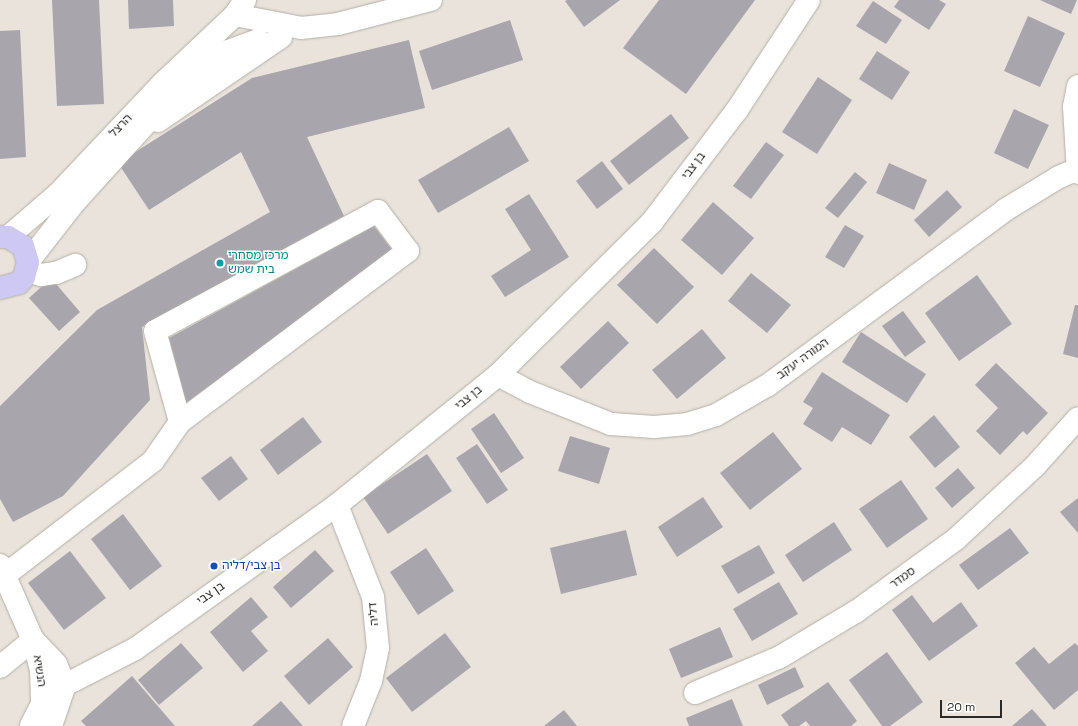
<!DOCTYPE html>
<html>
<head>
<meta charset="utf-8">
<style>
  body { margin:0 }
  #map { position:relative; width:1078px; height:726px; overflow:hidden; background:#e9e3db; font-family:"Space Grotesk","Noto Sans Hebrew",sans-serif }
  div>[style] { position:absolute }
  .building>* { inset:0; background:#a9a5ad }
  .roads { filter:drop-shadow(0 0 1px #b4afa7) drop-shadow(0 0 1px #b4afa7) }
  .minor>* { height:22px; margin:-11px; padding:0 11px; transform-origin:11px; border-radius:11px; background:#fff }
  .major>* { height:22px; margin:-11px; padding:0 11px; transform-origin:11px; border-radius:11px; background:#cec8f5 }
  .dots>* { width:11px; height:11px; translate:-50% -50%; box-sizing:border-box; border:2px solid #fff; border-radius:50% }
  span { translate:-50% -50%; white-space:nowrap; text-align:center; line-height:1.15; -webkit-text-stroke:3px #fff; paint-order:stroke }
  .street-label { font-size:12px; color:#2c2a27 }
  .culture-label { font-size:12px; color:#0d838f }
  .left { translate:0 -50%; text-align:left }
  .transit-label { font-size:12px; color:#164399 }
  .scale { position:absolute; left:940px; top:700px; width:62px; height:18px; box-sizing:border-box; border:2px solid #2c2a27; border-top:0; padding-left:5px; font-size:12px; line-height:14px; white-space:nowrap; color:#2c2a27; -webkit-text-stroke:3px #fff; paint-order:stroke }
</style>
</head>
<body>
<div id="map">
  <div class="building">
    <div style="clip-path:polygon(52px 0,99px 0,104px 104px,57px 106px)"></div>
    <div style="clip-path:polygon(128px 0,173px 0,174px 26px,129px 29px)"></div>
    <div style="clip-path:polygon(567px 0,620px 0,584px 27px,565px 1px)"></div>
    <div style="clip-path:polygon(659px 0,755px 0,686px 94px,623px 48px)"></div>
    <div style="clip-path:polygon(899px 0,939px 0,946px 4px,929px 30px,894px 7px)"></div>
    <div style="clip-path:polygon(1040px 0,1077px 0,1071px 14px)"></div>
    <div style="clip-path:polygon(873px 1px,902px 20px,886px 44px,856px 26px)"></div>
    <div style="clip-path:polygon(1028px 16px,1065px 33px,1040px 87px,1004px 71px)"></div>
    <div style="clip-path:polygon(510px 20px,523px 60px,432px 90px,419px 51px)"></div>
    <div style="clip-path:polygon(20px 30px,26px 157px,0 159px,0 31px)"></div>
    <div style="clip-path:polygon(409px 40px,425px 108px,307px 137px,344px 216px,142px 327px,150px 400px,63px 496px,13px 522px,0 499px,0 406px,97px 310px,270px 212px,241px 152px,149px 210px,118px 163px,252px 78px)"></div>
    <div style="clip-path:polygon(877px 51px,910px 72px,892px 100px,859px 79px)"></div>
    <div style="clip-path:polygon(818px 77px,852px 100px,817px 154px,782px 132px)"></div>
    <div style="clip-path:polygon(1014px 109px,1049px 125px,1028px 169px,994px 153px)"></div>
    <div style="clip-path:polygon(671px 114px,689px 138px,629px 185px,610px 161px)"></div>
    <div style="clip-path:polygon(509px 127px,529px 161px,438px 213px,418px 180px)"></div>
    <div style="clip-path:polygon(766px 142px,784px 155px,751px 199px,733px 186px)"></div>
    <div style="clip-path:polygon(602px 161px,623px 189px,597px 209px,576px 181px)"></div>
    <div style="clip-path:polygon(889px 163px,927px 180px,914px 210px,876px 193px)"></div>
    <div style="clip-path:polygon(855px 172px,867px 182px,838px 218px,825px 208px)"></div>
    <div style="clip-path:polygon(947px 190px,962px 207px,929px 237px,914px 220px)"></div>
    <div style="clip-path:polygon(529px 194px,569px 257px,505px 297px,491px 276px,531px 250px,505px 209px)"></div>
    <div style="clip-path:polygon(713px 202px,754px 238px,722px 275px,681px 240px)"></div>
    <div style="clip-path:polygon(845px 225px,864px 236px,844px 268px,825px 257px)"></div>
    <div style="clip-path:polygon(374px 226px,393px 251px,186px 403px,169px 338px)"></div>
    <div style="clip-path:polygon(654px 248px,694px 287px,657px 324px,617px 285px)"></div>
    <div style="clip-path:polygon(751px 273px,791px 305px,767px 333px,728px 301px)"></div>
    <div style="clip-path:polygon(977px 275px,1012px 324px,959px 361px,925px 313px)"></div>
    <div style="clip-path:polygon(51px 278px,80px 312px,59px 331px,29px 298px)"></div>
    <div style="clip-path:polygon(1075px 305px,1078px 305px,1078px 358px,1063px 354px)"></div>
    <div style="clip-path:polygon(903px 311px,926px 342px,905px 357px,882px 326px)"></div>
    <div style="clip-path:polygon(608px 321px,629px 343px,581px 389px,560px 367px)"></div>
    <div style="clip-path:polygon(702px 329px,726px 358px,677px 399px,652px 370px)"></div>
    <div style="clip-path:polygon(861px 332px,926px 374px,907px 403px,842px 362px)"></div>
    <div style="clip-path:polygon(996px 363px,1048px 413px,1027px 435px,1023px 431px,1000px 455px,976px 431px,998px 408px,975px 385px)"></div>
    <div style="clip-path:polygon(822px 372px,890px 415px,871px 445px,842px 427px,832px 442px,803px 424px,813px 408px,803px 402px)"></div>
    <div style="clip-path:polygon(494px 413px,524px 458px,501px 473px,471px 429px)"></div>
    <div style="clip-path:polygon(934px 415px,960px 447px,935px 468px,909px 437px)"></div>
    <div style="clip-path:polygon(303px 417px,322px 442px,278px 475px,260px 450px)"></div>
    <div style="clip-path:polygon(773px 432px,802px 469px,750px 510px,720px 473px)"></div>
    <div style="clip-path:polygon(570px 436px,610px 448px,599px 484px,558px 471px)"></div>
    <div style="clip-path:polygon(477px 444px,508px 490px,487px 504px,456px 458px)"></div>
    <div style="clip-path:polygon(427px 454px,452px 491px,388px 534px,363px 497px)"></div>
    <div style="clip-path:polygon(231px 456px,248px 479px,219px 501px,201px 478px)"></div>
    <div style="clip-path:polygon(958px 468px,975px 488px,952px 508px,935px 488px)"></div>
    <div style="clip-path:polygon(901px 480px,928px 519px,887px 548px,859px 509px)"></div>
    <div style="clip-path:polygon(703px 497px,723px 527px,677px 557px,658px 527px)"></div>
    <div style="clip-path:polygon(1078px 498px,1078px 533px,1060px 512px)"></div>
    <div style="clip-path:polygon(123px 514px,162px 566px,130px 590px,91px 539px)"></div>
    <div style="clip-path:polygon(834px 522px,852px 550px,803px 582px,785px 555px)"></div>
    <div style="clip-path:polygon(1010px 528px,1029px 553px,978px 590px,959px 565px)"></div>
    <div style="clip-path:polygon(626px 530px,637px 575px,561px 594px,550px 548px)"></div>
    <div style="clip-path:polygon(759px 545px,775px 573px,738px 594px,721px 566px)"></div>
    <div style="clip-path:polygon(426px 548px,454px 591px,418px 615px,390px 572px)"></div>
    <div style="clip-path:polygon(315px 550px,334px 571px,291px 608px,273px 587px)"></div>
    <div style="clip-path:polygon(70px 551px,106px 598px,64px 630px,28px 583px)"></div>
    <div style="clip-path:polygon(779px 582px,798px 614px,752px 641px,733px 609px)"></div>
    <div style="clip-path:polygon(912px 595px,933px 623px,961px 602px,978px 626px,929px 661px,892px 610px)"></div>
    <div style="clip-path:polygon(251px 597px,268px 617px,251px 631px,268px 651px,243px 672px,210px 632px)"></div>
    <div style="clip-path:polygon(720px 627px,733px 657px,681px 678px,669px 649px)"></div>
    <div style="clip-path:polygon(445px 633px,471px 667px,412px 712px,386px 678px)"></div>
    <div style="clip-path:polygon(328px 638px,353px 667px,309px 705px,284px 676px)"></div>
    <div style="clip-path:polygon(181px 643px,203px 668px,159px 705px,138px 680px)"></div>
    <div style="clip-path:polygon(1075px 643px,1078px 646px,1078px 690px,1054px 710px,1015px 663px,1034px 647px,1049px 664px)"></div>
    <div style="clip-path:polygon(887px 652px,923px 702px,890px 726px,882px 726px,849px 680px)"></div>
    <div style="clip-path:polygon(795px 667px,804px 687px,767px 705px,758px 685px)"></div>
    <div style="clip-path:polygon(132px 676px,175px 726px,86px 726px,81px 721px)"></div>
    <div style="clip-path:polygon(828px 682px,857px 721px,851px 726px,810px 726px,806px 721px,799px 726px,789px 726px,781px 715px)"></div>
    <div style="clip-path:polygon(732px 699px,743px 726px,689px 726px,686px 718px)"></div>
    <div style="clip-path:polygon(281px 701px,303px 726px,252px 726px)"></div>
    <div style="clip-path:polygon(1032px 709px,1047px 726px,1012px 726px)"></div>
    <div style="clip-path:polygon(564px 710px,577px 726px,544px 726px)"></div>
  </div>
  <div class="roads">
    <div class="minor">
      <div style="left:235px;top:15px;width:67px;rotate:11.1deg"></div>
      <div style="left:301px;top:28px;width:37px;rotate:-6deg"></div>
      <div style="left:338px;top:24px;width:96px;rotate:-14.5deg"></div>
      <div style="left:1078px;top:86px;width:21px;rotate:101deg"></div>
      <div style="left:1074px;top:107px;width:66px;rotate:86.5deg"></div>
      <div style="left:158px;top:121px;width:149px;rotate:-34.3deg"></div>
      <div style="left:8px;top:237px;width:66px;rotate:-40.7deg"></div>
      <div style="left:58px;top:194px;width:154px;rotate:-46.6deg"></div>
      <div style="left:164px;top:82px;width:98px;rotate:-43.3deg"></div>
      <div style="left:235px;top:15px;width:18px;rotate:-56deg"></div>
      <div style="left:28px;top:262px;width:75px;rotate:-52.1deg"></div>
      <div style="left:74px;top:203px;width:139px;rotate:-47.9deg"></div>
      <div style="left:167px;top:100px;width:55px;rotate:-41.3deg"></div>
      <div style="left:208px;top:64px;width:24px;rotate:-33deg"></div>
      <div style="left:228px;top:51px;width:32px;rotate:-20deg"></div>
      <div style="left:27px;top:271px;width:15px;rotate:16deg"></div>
      <div style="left:41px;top:275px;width:15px;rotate:-8deg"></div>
      <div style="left:56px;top:273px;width:21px;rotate:-23deg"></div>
      <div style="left:498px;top:375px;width:36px;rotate:28deg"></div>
      <div style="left:530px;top:392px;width:87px;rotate:21.6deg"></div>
      <div style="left:611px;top:424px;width:43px;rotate:4deg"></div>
      <div style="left:654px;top:427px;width:33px;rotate:-5deg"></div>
      <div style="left:687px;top:424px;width:30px;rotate:-17deg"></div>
      <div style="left:716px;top:415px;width:60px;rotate:-30deg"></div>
      <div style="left:768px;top:385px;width:295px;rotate:-36.4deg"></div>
      <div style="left:1005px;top:210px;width:63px;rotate:-31.4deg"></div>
      <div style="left:1059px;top:177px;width:21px;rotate:-23deg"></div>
      <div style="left:337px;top:505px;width:99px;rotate:68.6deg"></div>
      <div style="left:373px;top:597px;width:51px;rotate:84.4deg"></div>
      <div style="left:378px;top:648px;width:34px;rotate:102deg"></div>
      <div style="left:371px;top:681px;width:48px;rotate:111.8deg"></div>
      <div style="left:0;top:565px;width:82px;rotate:66.3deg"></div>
      <div style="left:33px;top:640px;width:31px;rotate:75deg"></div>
      <div style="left:41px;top:670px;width:34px;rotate:88deg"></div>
      <div style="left:42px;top:704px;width:25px;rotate:117deg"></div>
      <div style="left:5px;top:575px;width:187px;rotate:-37.6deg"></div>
      <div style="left:153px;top:461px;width:47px;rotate:-55.3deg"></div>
      <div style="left:180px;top:422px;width:285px;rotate:-36.9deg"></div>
      <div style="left:408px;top:251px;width:50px;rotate:-126.9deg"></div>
      <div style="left:378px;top:211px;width:253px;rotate:151.7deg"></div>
      <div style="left:155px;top:331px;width:94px;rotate:74.6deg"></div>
      <div style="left:35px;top:642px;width:30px;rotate:46deg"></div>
      <div style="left:56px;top:664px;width:23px;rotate:67deg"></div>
      <div style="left:65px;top:685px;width:43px;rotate:108.9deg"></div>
      <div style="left:0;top:667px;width:43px;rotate:-39.3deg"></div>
      <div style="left:695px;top:693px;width:92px;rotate:-23deg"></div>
      <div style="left:780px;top:657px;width:90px;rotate:-30.9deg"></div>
      <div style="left:857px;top:611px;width:122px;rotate:-36deg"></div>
      <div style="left:956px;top:539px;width:108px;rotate:-42.7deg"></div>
      <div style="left:1035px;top:466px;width:64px;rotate:-48.1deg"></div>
      <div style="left:42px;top:704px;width:30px;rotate:-40deg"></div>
      <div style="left:65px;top:685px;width:79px;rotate:-27.2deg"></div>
      <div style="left:135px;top:649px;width:248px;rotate:-35.5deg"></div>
      <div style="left:337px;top:505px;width:207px;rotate:-38.9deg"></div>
      <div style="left:498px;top:375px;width:217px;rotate:-44.8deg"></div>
      <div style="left:652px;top:222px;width:141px;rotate:-52.8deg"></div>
      <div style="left:737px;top:110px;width:131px;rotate:-56.8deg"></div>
    </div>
    <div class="major">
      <div style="left:0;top:237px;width:8px"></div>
      <div style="left:8px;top:237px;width:17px;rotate:31deg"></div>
      <div style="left:23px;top:246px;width:17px;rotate:73deg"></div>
      <div style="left:28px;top:262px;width:16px;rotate:105deg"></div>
      <div style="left:24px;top:277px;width:8px;rotate:130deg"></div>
      <div style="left:19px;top:283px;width:20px;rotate:165deg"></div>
    </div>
  </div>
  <div class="dots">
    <div style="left:220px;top:263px;background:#0f9aa8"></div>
    <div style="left:214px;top:566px;background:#1a4fb4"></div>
  </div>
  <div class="street-label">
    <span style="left:121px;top:126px;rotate:-46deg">הרצל</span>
    <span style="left:694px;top:166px;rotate:-53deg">בן צבי</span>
    <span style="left:803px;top:359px;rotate:-36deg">המורה יעקב</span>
    <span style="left:469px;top:398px;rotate:-39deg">בן צבי</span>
    <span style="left:903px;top:578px;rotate:-36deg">סמדר</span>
    <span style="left:211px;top:594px;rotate:-35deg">בן צבי</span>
    <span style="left:374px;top:614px;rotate:-95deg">דליה</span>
    <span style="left:39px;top:671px;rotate:81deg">הנשיא</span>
  </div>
  <div class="culture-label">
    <span class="left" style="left:228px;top:263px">מרכז מסחרי<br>בית שמש</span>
  </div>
  <div class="transit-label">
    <span class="left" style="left:222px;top:566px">בן צבי/דליה</span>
  </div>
  <div class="scale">20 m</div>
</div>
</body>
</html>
